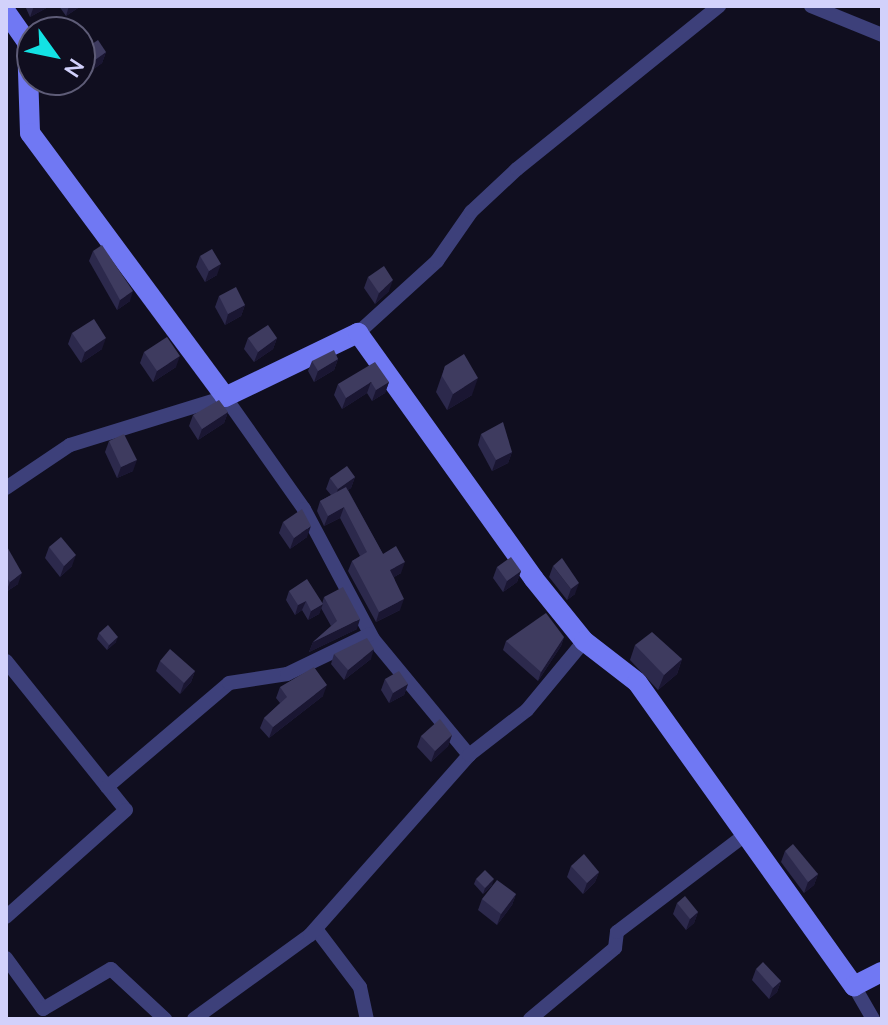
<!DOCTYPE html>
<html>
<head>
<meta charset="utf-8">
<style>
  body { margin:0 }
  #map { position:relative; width:888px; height:1025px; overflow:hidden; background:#100e1f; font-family:Mulish,sans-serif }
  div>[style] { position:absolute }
  .street>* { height:14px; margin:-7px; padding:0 7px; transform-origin:7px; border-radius:7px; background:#3d407a }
  .secondary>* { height:20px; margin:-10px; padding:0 10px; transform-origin:10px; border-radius:10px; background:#7078f3 }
  .wall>* { inset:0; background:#2c294c }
  .shaded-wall>* { inset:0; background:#1a1632 }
  .building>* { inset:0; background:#3e3b5f }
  span { translate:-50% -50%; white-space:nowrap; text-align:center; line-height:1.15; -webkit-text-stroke:7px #100e1f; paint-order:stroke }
  .frame { position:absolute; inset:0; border:8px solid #d2d1fb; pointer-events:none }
  .north { position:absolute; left:16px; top:16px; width:80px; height:80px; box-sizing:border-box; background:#100e1f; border:2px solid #5e5c77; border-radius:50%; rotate:123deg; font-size:22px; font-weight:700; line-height:32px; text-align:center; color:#d2d1fb }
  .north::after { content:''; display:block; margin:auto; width:28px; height:36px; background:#13e2e4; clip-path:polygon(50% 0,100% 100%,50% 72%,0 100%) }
</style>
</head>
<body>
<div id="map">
  <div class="street">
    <div style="left:811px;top:6px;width:77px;rotate:22.2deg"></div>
    <div style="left:358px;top:333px;width:107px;rotate:-42.3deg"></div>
    <div style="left:437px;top:261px;width:60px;rotate:-55.2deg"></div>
    <div style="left:471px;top:212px;width:63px;rotate:-43.1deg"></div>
    <div style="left:517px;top:169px;width:260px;rotate:-38.9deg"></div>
    <div style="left:6px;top:488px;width:77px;rotate:-33.9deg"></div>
    <div style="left:70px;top:445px;width:162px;rotate:-17.2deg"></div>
    <div style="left:225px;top:397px;width:137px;rotate:54.8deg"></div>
    <div style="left:304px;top:509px;width:147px;rotate:62deg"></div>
    <div style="left:373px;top:639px;width:151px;rotate:50.4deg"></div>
    <div style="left:6px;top:661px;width:191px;rotate:51.2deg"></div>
    <div style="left:126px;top:810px;width:161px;rotate:138.3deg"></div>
    <div style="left:107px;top:787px;width:160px;rotate:-40.4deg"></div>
    <div style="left:229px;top:683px;width:59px;rotate:-8.8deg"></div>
    <div style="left:287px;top:674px;width:92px;rotate:-25.7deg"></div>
    <div style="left:316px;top:929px;width:73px;rotate:52.8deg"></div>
    <div style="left:360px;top:987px;width:33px;rotate:78deg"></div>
    <div style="left:6px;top:958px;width:63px;rotate:54deg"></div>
    <div style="left:43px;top:1009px;width:79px;rotate:-30.5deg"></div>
    <div style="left:111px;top:969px;width:74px;rotate:42.8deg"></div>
    <div style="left:854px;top:986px;width:38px;rotate:60deg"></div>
    <div style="left:194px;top:1019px;width:143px;rotate:-35.9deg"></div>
    <div style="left:310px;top:935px;width:240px;rotate:-48.5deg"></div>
    <div style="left:469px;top:755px;width:73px;rotate:-37.8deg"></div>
    <div style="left:527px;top:710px;width:89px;rotate:-50.4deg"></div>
    <div style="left:530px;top:1019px;width:111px;rotate:-39.9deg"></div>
    <div style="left:615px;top:948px;width:16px;rotate:-83deg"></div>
    <div style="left:617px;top:932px;width:162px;rotate:-37.2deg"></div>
  </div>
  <div class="secondary">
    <div style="left:6px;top:12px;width:37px;rotate:55deg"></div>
    <div style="left:27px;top:42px;width:91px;rotate:88.1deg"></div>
    <div style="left:30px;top:133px;width:328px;rotate:53.5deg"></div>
    <div style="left:225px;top:397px;width:148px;rotate:-25.7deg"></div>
    <div style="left:358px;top:333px;width:302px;rotate:54.4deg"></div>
    <div style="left:534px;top:579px;width:80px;rotate:51.1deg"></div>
    <div style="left:584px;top:641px;width:67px;rotate:37.7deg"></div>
    <div style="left:637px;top:682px;width:374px;rotate:54.5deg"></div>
    <div style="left:854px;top:986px;width:31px;rotate:-27deg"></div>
  </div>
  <div class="wall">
    <div style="clip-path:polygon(25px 6px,50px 6px,30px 17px)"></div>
    <div style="clip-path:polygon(59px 6px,81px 6px,66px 16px)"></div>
    <div style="clip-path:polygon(80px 52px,106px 52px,102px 63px,84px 76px,80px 69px)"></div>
    <div style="clip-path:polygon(93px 251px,130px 301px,117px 310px,89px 261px)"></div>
    <div style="clip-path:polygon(200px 256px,217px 275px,205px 282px,196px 267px)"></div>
    <div style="clip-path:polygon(368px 277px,389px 291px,375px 304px,364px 288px)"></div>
    <div style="clip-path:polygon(219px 296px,245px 305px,241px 316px,225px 325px,215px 307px)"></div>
    <div style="clip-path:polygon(72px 333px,102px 349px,81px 363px,68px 344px)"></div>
    <div style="clip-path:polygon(248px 338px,277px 338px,273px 349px,254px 362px,244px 349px)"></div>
    <div style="clip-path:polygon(144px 352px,176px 367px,153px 382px,140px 363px)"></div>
    <div style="clip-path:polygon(338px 359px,334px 370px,314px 382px,308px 371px,312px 361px)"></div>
    <div style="clip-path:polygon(445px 366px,472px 395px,447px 410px,436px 392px)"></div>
    <div style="clip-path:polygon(389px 382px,385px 393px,372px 401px,367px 393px,342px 409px,334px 395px,338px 384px)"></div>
    <div style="clip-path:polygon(228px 412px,224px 423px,198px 440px,189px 426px,193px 415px)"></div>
    <div style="clip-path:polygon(481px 434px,512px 452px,508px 463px,492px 471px,478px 445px)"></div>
    <div style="clip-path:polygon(109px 441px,133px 471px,117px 478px,105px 452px)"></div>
    <div style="clip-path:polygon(355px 477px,351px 488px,348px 490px,383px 554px,401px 573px,394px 577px,400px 610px,376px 622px,348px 571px,352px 561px,360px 556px,340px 518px,324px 526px,317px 511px,320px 501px,331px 495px,326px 489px,330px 478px)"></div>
    <div style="clip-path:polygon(283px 522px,307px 537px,290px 549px,279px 533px)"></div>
    <div style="clip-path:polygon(6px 545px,18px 584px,6px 592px)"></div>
    <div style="clip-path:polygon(49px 547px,72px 566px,60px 577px,45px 558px)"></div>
    <div style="clip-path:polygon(553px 566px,575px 594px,567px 600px,549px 577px)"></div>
    <div style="clip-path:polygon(497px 567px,521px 571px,517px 582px,503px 592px,493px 578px)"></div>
    <div style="clip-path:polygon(289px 591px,322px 604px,324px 597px,357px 629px,309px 652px,313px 642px,331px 626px,321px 608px,319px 614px,308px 620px,302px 610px,295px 615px,286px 600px)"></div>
    <div style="clip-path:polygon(99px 633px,116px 642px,107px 650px,97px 639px)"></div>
    <div style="clip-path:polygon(564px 637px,561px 646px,538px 681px,503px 650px,506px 641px)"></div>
    <div style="clip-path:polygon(635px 645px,682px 659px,677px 674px,658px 690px,630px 660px)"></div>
    <div style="clip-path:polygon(334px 654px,371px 659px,344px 680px,331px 664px)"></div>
    <div style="clip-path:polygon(160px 661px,195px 671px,191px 682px,180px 694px,156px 671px)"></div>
    <div style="clip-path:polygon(385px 679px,408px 684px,404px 695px,389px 703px,381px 690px)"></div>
    <div style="clip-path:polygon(280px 687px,323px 696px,269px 738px,260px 728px,264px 718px,280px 703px,276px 698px)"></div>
    <div style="clip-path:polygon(452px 735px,448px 746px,431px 762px,417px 747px,421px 736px)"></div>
    <div style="clip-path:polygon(785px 851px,818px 874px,814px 885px,804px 893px,781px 862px)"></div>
    <div style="clip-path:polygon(571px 866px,599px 872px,595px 882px,583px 894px,567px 877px)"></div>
    <div style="clip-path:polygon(476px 879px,492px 885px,483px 894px,474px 884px)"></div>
    <div style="clip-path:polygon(516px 894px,512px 905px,497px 925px,478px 910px,482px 899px)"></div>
    <div style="clip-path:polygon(677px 903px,698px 912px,694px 923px,686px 930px,673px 914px)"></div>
    <div style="clip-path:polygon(756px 969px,781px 981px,777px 992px,769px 999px,752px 980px)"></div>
  </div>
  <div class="shaded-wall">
    <div style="clip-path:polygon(34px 6px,50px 6px,30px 17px)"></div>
    <div style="clip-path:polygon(69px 6px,81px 6px,66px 16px)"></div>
    <div style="clip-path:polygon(106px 52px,102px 63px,84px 76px,88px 65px)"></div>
    <div style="clip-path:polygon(221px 264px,217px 275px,205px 282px,209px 271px)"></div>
    <div style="clip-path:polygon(393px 280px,389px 291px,375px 304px,379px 293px)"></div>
    <div style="clip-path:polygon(133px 291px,130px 301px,117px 310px,120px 300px)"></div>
    <div style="clip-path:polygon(245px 305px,241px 316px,225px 325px,228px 314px)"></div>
    <div style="clip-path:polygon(106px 338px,102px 349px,81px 363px,85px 352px)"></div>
    <div style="clip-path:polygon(277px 338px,273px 349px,254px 362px,258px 352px)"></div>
    <div style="clip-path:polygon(180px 356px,176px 367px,153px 382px,157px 371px)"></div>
    <div style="clip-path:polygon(338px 359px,334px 370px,314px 382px,318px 371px)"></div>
    <div style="clip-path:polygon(478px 378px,472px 395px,447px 410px,453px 394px)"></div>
    <div style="clip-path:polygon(371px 382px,367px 393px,342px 409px,346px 398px)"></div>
    <div style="clip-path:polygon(389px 382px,385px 393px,372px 401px,376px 390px)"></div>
    <div style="clip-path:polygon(228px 412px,224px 423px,198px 440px,202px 429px)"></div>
    <div style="clip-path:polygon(512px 452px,508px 463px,492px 471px,496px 460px)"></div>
    <div style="clip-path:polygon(137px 460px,133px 471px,117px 478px,121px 467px)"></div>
    <div style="clip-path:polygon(355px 477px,351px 488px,334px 500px,338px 489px)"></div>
    <div style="clip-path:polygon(344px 507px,340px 518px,324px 526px,328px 516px)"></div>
    <div style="clip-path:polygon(311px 526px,307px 537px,290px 549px,294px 538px)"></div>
    <div style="clip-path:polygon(76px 555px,72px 566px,60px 577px,64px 566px)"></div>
    <div style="clip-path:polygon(405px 562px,401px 573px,387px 581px,390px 570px)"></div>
    <div style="clip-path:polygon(521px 571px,517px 582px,503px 592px,507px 581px)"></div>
    <div style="clip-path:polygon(22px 573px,18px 584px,6px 592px,10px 582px)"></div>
    <div style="clip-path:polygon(579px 583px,575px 594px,567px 600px,571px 589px)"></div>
    <div style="clip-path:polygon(404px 599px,400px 610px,376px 622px,379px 612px)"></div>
    <div style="clip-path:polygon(306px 601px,302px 610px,295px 615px,298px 605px)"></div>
    <div style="clip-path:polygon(323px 604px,319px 614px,308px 620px,311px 611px)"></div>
    <div style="clip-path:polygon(360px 619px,357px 629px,309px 652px,313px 642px)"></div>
    <div style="clip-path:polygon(118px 637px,116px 642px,107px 650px,109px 645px)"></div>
    <div style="clip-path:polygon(564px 637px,561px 646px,538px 681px,541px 672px)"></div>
    <div style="clip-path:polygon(374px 649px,371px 659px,344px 680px,348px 670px)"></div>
    <div style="clip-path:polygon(682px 659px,677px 674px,658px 690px,664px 675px)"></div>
    <div style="clip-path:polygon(195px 671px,191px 682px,180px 694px,184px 683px)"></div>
    <div style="clip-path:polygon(408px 684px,404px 695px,389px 703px,393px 693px)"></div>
    <div style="clip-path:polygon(327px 685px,323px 696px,269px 738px,273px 727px)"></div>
    <div style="clip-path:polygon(452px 735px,448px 746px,431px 762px,435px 751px)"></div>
    <div style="clip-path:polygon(599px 872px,595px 882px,583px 894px,587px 883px)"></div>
    <div style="clip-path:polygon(818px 874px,814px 885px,804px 893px,808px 882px)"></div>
    <div style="clip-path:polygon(494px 879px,492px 885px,483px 894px,485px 888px)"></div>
    <div style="clip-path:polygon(516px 894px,512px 905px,497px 925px,501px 914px)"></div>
    <div style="clip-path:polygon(698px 912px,694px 923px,686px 930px,690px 919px)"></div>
    <div style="clip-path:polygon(781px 981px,777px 992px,769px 999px,773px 988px)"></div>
  </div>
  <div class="building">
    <div style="clip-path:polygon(98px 40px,106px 52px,88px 65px,80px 52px)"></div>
    <div style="clip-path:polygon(102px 245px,133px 291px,120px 300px,93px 251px)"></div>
    <div style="clip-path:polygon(212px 249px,221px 264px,209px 271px,200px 256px)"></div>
    <div style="clip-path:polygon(384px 266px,393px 280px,379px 293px,368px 277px)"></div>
    <div style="clip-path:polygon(236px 287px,245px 305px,228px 314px,219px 296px)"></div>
    <div style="clip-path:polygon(94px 319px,106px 338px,85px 352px,72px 333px)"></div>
    <div style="clip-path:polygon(268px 325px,277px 338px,258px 352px,248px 338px)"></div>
    <div style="clip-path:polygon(167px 337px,180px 356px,157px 371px,144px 352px)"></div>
    <div style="clip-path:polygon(334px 350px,338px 359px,318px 371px,312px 361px)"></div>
    <div style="clip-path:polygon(464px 354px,478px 378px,453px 394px,442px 376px,445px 366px)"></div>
    <div style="clip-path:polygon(375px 362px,389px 382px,376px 390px,371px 382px,346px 398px,338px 384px)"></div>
    <div style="clip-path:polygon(219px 400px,228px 412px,202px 429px,193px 415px)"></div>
    <div style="clip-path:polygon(503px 422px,512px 452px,496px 460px,481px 434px)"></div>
    <div style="clip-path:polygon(124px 434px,137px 460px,121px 467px,109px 441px)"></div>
    <div style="clip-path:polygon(347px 466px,355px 477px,338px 489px,330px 478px)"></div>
    <div style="clip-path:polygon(346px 487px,383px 554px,396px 546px,405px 562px,390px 570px,404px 599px,379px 612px,352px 561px,367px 552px,344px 507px,328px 516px,320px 501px)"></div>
    <div style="clip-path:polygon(302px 509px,311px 526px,294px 538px,283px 522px)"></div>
    <div style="clip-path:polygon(61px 537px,76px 555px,64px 566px,49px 547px)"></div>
    <div style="clip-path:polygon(6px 545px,22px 573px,10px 582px,6px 577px)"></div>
    <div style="clip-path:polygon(511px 557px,521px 571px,507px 581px,497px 567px)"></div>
    <div style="clip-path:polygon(562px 558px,579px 583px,571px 589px,553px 566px)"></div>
    <div style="clip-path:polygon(307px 579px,323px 604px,311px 611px,306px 601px,298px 605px,289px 591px)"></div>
    <div style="clip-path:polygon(343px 587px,360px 619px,313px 642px,337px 621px,324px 597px)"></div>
    <div style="clip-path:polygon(546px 613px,564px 637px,541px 672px,506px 641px)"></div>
    <div style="clip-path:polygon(108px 625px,118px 637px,109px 645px,99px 633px)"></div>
    <div style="clip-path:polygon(652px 632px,682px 659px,664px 675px,635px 645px)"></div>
    <div style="clip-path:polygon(367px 638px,374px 649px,348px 670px,334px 654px)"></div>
    <div style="clip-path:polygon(170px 649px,195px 671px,184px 683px,160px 661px)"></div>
    <div style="clip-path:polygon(314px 667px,327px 685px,273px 727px,264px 718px,287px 697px,280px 687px)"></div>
    <div style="clip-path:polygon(399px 671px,408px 684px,393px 693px,385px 679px)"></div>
    <div style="clip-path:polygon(440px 719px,452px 735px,435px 751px,421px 736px)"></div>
    <div style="clip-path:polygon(793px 844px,818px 874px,808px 882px,785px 851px)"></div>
    <div style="clip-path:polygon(584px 854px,599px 872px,587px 883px,571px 866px)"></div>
    <div style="clip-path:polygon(485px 870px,494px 879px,485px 888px,476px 879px)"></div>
    <div style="clip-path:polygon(497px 880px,516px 894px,501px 914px,482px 899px)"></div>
    <div style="clip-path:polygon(685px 896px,698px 912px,690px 919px,677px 903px)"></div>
    <div style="clip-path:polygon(763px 962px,781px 981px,773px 988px,756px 969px)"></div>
  </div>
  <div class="frame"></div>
  <div class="north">N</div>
</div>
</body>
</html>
